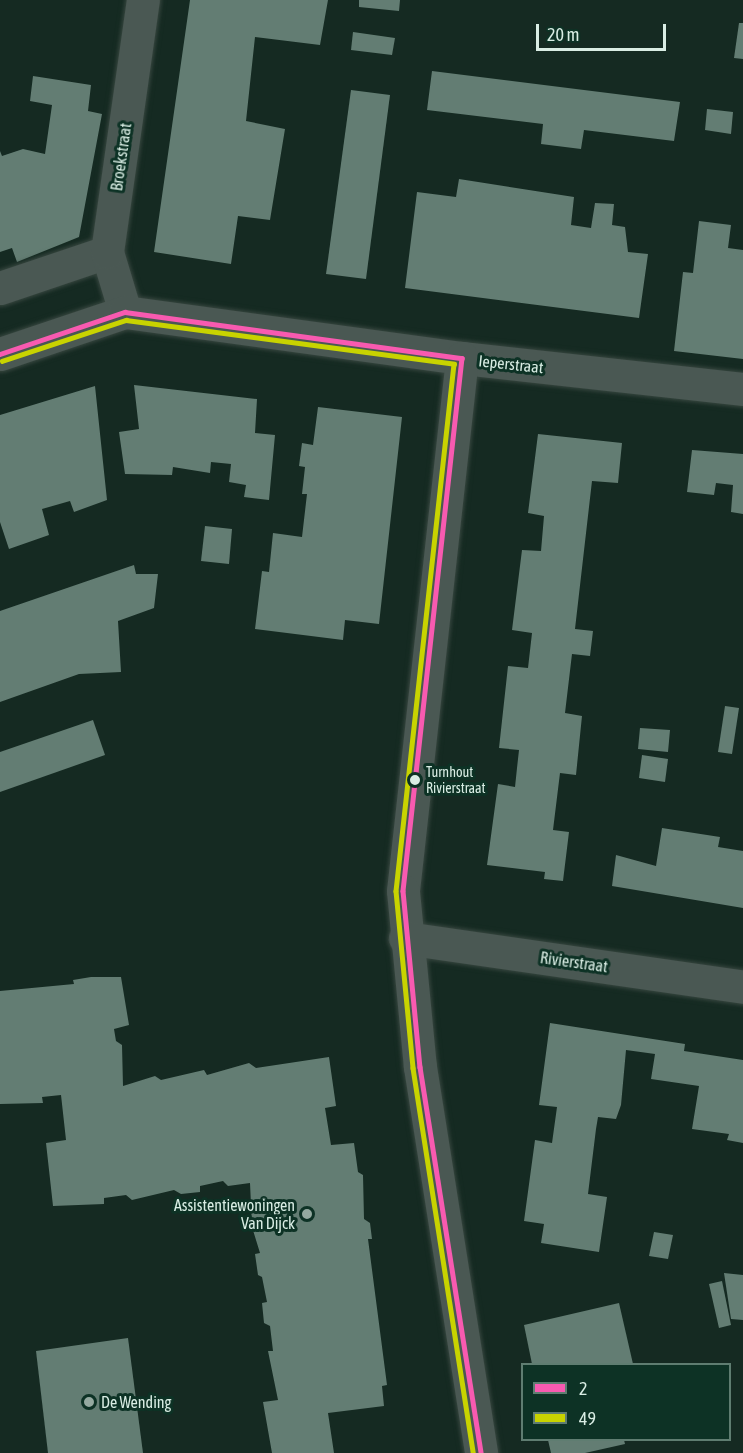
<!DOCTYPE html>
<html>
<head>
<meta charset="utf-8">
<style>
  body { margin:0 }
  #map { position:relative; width:743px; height:1453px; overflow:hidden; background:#152a22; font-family:"Asap Condensed",sans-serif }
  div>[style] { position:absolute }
  .building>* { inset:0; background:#637d73 }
  .roads { filter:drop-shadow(0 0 2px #37463f) drop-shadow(0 0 2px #37463f) }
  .street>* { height:33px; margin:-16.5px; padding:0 16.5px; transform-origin:16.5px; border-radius:16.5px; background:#4a5853 }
  .bus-1>* { height:4.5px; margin:-2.25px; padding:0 2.25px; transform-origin:2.25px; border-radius:2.25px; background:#f85ab0 }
  .bus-2>* { height:4.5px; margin:-2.25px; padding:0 2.25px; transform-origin:2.25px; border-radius:2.25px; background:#c8d300 }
  .dots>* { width:16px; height:16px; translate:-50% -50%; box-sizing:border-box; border:3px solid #0d3225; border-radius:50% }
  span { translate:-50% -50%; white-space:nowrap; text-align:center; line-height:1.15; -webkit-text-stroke:6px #0d3225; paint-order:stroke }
  .bus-label { font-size:14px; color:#d9ede4 }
  .left { translate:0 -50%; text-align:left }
  .street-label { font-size:16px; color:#d9ede4 }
  .poi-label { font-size:16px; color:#d9ede4 }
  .right { translate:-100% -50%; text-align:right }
  .legend { position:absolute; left:521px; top:1363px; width:210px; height:78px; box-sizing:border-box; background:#0d3225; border:2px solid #5f7d71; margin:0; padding:8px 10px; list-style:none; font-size:18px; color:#d9ede4 }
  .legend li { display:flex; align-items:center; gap:12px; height:30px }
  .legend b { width:30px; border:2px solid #5f7d71 }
  .scale { position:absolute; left:536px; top:24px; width:130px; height:27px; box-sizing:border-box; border:3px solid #d9ede4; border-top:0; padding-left:8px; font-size:18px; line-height:21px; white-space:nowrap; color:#d9ede4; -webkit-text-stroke:4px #0d3225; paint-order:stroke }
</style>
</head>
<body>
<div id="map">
  <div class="building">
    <div style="clip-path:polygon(190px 0,328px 0,320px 45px,255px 37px,246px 121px,285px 129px,270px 220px,238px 216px,231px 264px,154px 252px)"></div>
    <div style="clip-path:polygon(359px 0,400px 0,399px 11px,359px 7px)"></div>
    <div style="clip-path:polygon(739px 23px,743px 23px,743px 59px,734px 58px)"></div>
    <div style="clip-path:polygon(353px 32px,395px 38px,392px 55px,351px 50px)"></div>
    <div style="clip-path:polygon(432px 71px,680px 102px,674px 141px,584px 130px,581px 149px,541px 144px,543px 124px,427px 110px)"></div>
    <div style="clip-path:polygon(33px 76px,91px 85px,88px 111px,102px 114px,79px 237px,17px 262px,12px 248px,0 252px,0 151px,2px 156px,23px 149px,45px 154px,52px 105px,30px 101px)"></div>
    <div style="clip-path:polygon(351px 90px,390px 95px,366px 279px,326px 274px)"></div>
    <div style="clip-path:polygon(707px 109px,733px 112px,731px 134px,705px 130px)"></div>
    <div style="clip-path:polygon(459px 179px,574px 197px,571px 225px,591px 228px,595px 203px,614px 204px,612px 225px,625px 227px,628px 252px,648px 254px,639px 318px,405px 288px,417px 192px,456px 197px)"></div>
    <div style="clip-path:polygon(699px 221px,731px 225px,728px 248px,743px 250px,743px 359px,674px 351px,683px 272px,693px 273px)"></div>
    <div style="clip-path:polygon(134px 385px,257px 399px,255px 433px,275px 435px,269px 500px,244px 497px,246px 485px,229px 482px,231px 464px,211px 462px,210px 473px,173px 467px,172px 475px,125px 474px,119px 432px,139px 429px)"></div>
    <div style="clip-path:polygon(95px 386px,107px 500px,74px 512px,70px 501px,42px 509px,49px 535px,9px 549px,0 522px,0 415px)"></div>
    <div style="clip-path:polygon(318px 407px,402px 417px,379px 624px,345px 620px,343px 640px,255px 629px,262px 571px,269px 572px,273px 533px,302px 537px,307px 494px,302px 494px,305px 467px,299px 466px,302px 443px,313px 445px)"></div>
    <div style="clip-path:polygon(538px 434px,622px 443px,618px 483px,592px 481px,575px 629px,593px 631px,590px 656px,572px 654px,565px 713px,582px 716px,576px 775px,560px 773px,553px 830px,569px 832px,563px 881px,544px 879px,545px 872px,487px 865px,498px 784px,515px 787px,517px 768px,519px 750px,499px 748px,508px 666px,528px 668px,532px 633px,512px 630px,522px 550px,541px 551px,544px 516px,528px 513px)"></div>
    <div style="clip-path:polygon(692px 450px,743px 454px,743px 514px,731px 512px,733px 485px,716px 483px,714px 495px,687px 492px)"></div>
    <div style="clip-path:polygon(205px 526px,232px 529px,229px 564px,201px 561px)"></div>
    <div style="clip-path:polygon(134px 565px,136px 574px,158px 574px,154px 608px,118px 621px,121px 672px,79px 674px,0 702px,0 611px)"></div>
    <div style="clip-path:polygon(725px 706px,739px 708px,732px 754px,718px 752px)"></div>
    <div style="clip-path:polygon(93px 720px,105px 755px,0 792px,0 752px)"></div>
    <div style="clip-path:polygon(640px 728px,670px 730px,668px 752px,638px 749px)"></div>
    <div style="clip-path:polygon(642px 755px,668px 759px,665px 782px,639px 778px)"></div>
    <div style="clip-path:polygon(662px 828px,720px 837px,718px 847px,743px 851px,743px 908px,612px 886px,616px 855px,656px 866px)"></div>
    <div style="clip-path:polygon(91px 977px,121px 977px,129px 1025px,114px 1029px,116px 1041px,122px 1045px,123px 1086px,155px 1076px,161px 1080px,204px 1070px,207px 1075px,249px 1063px,256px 1068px,329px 1057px,336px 1106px,325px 1108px,331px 1145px,354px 1143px,358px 1172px,363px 1175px,364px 1219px,370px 1223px,372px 1239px,368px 1239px,387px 1385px,382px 1386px,384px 1406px,328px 1413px,334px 1453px,272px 1453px,263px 1402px,278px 1400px,268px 1351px,273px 1351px,270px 1326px,264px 1323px,262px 1303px,267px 1302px,262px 1277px,258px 1275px,255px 1254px,260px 1253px,252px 1227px,250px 1183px,228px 1186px,223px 1181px,200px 1186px,200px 1192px,181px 1194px,174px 1190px,132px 1200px,126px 1195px,104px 1198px,104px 1204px,53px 1206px,46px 1143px,66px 1140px,61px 1095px,42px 1097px,43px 1103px,0 1104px,0 991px,74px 984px,73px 980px)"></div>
    <div style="clip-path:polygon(550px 1023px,685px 1044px,684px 1051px,743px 1060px,743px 1143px,727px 1140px,729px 1134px,692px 1129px,699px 1086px,651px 1079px,655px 1054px,626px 1050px,621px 1105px,616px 1119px,598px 1117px,596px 1129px,588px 1194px,607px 1197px,599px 1252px,541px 1243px,544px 1224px,524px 1221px,535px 1140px,552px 1143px,557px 1107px,539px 1105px)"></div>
    <div style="clip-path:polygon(654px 1232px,673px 1235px,668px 1259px,649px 1256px)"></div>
    <div style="clip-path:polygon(724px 1273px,743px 1275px,743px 1320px,731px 1319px)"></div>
    <div style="clip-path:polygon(722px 1281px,731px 1325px,719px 1328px,709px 1284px)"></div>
    <div style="clip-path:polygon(619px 1303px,633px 1364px,532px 1364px,524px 1325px)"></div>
    <div style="clip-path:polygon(128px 1338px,143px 1453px,48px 1453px,36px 1351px)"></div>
    <div style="clip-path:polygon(548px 1440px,624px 1440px,625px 1444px,585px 1453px,551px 1453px)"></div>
  </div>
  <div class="roads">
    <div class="street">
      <div style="left:0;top:288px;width:113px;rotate:-18.6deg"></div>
      <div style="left:125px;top:312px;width:63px;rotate:-106.7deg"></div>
      <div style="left:107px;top:252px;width:255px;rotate:-81.9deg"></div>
      <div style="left:0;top:354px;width:132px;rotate:-18.6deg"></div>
      <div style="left:125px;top:312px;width:340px;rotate:7.8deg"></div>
      <div style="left:462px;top:358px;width:283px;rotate:6.3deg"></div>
      <div style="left:462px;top:358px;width:536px;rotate:96.32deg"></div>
      <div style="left:403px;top:891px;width:177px;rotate:84.5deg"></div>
      <div style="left:420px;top:1067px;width:391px;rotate:81deg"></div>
      <div style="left:405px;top:938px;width:342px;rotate:8.2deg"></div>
    </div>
  </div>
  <div class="bus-1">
    <div style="left:0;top:354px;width:132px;rotate:-18.6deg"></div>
    <div style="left:125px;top:312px;width:340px;rotate:7.8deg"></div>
    <div style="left:462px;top:358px;width:536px;rotate:96.32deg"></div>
    <div style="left:403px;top:891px;width:177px;rotate:84.5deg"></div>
    <div style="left:420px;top:1067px;width:391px;rotate:81deg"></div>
  </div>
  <div class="bus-2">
    <div style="left:2px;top:361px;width:131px;rotate:-18.3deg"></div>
    <div style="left:126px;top:320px;width:331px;rotate:7.6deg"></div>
    <div style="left:454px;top:364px;width:530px;rotate:96.28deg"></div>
    <div style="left:396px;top:891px;width:178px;rotate:84.5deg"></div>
    <div style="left:413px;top:1068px;width:390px;rotate:81.1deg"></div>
  </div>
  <div class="dots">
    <div style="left:415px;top:780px;background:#d9ede4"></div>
    <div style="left:307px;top:1214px;background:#94a9a0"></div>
    <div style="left:89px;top:1402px;background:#94a9a0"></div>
  </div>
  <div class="bus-label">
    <span class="left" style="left:426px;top:780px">Turnhout<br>Rivierstraat</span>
  </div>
  <div class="street-label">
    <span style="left:121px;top:157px;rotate:-82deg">Broekstraat</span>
    <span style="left:511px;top:364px;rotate:6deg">Ieperstraat</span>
    <span style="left:574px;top:962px;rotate:8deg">Rivierstraat</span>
  </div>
  <div class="poi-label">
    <span class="right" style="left:295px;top:1214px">Assistentiewoningen<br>Van Dijck</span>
    <span class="left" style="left:101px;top:1402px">De Wending</span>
  </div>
  <ul class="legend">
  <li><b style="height:8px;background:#f85ab0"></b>2</li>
  <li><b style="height:8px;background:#c8d300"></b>49</li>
  </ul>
  <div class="scale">20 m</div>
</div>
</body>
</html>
